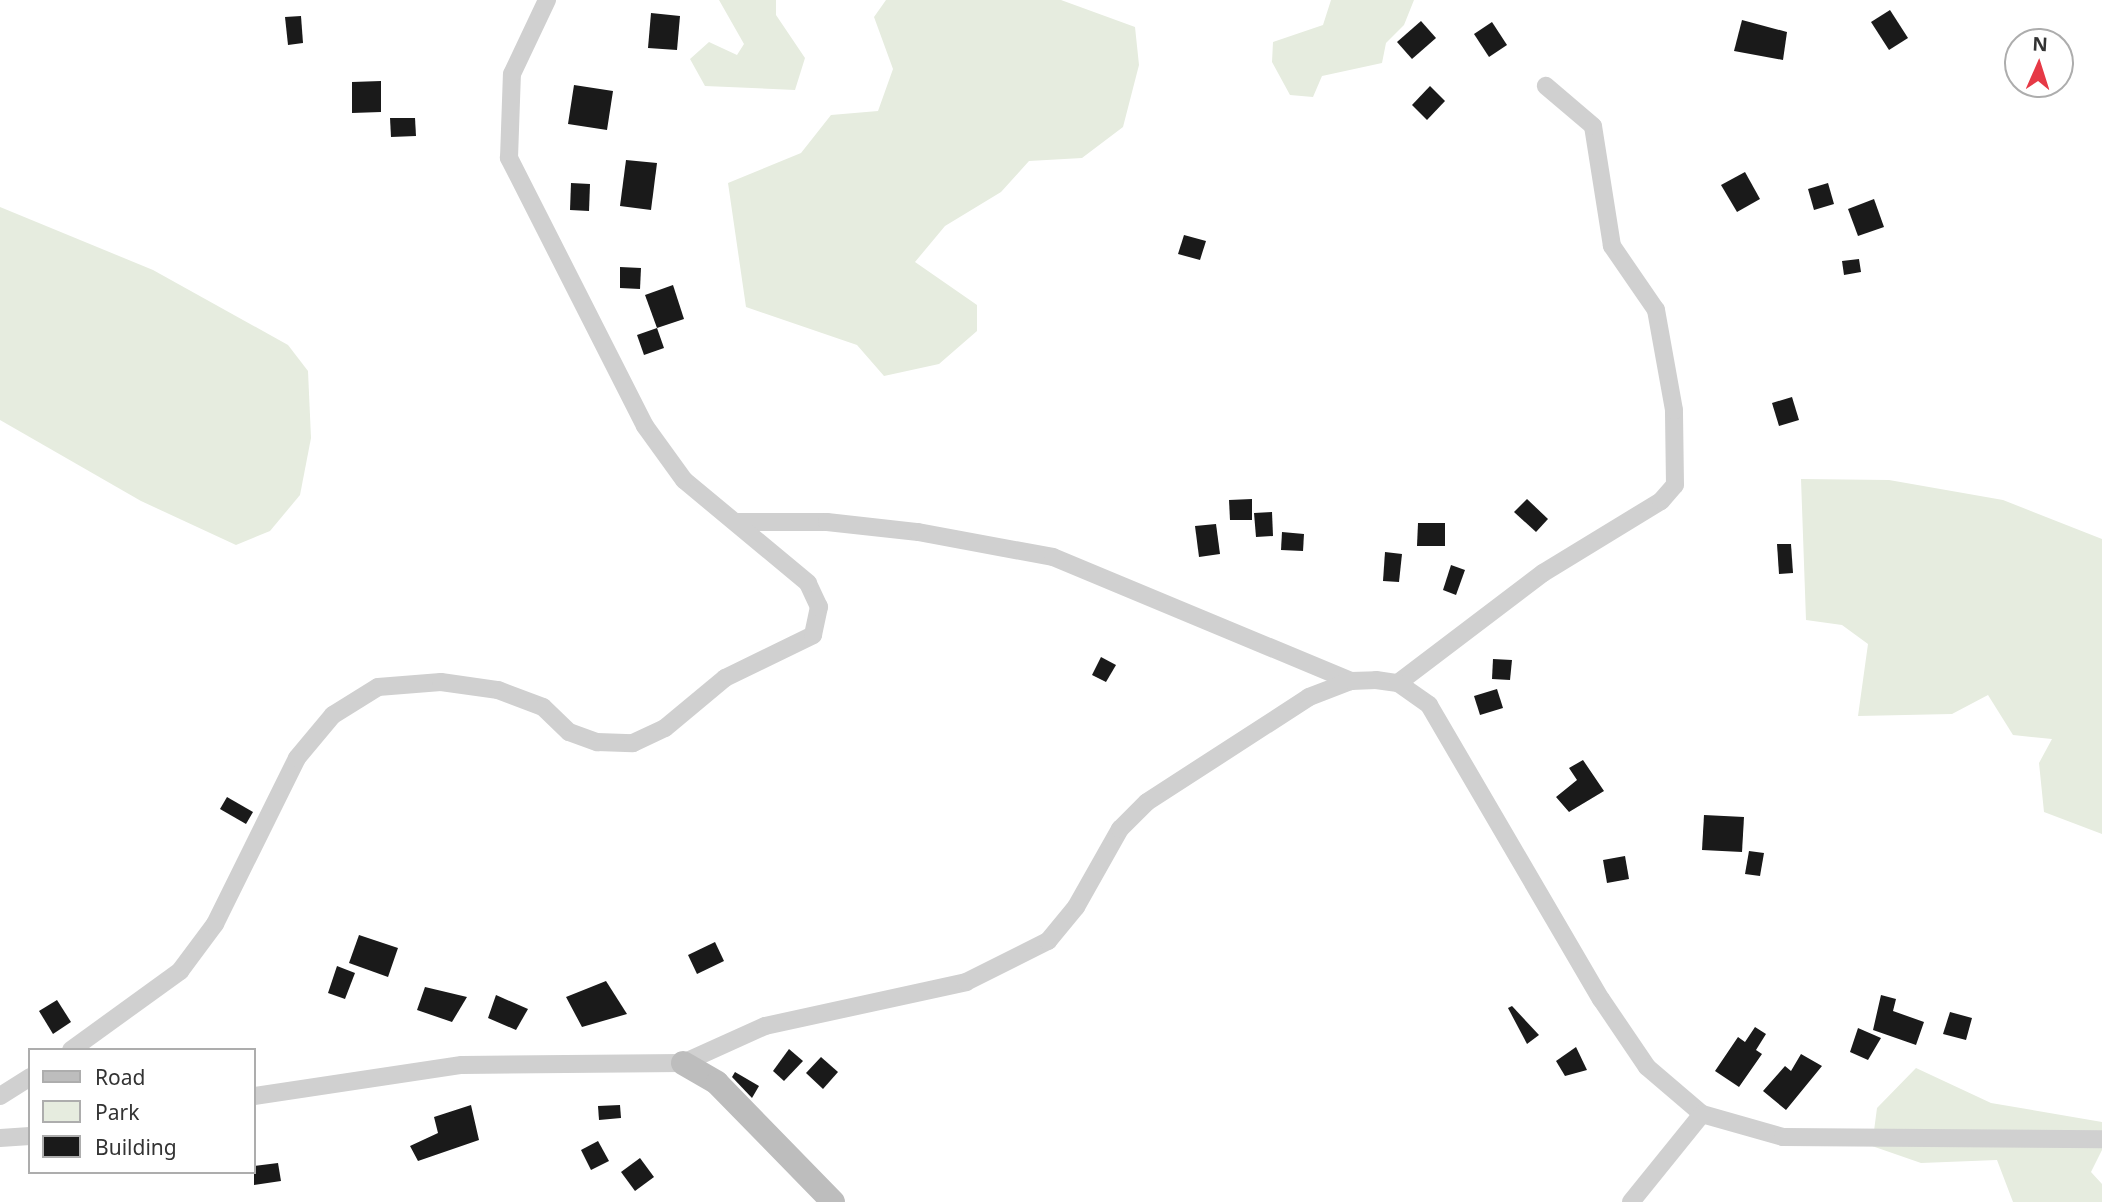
<!DOCTYPE html>
<html>
<head>
<meta charset="utf-8">
<style>
  body { margin:0 }
  #map { position:relative; width:2102px; height:1202px; overflow:hidden; background:#fff; font-family:"Noto Sans",sans-serif }
  div>[style] { position:absolute }
  .green>* { inset:0; background:#e6ecdf }
  .building>* { inset:0; background:#1a1a1a }
  .street>* { height:18px; margin:-9px; padding:0 9px; transform-origin:9px; border-radius:9px; background:#d0d0d0 }
  .secondary>* { height:24px; margin:-12px; padding:0 12px; transform-origin:12px; border-radius:12px; background:#bdbdbd }
  span { translate:-50% -50%; white-space:nowrap; text-align:center; line-height:1.15; -webkit-text-stroke:7px #fff; paint-order:stroke }
  .legend { position:absolute; left:28px; top:1048px; width:228px; height:126px; box-sizing:border-box; background:#fff; border:2px solid #adadad; margin:0; padding:9px 12px; list-style:none; font-size:21px; color:#333 }
  .legend li { display:flex; align-items:center; gap:14px; height:35px }
  .legend b { width:35px; border:2px solid #adadad }
  .north { position:absolute; left:2004px; top:28px; width:70px; height:70px; box-sizing:border-box; background:#fff; border:2px solid #adadad; border-radius:50%; rotate:3deg; font-size:19px; font-weight:700; line-height:28px; text-align:center; color:#333 }
  .north::after { content:''; display:block; margin:auto; width:24px; height:32px; background:#e63946; clip-path:polygon(50% 0,100% 100%,50% 72%,0 100%) }
</style>
</head>
<body>
<div id="map">
  <div class="green">
    <div style="clip-path:polygon(719px 0,776px 0,776px 15px,805px 58px,795px 90px,705px 86px,690px 59px,709px 42px,737px 55px,744px 44px)"></div>
    <div style="clip-path:polygon(886px 0,1061px 0,1135px 27px,1139px 65px,1123px 127px,1082px 158px,1029px 161px,1001px 192px,945px 226px,915px 262px,977px 305px,977px 331px,939px 364px,884px 376px,857px 345px,746px 307px,728px 183px,801px 153px,831px 115px,878px 111px,893px 69px,874px 17px)"></div>
    <div style="clip-path:polygon(1331px 0,1414px 0,1404px 25px,1386px 43px,1382px 63px,1322px 76px,1313px 97px,1290px 95px,1272px 62px,1273px 42px,1323px 25px)"></div>
    <div style="clip-path:polygon(0 207px,153px 270px,288px 345px,308px 371px,311px 438px,300px 495px,270px 531px,236px 545px,141px 501px,0 420px)"></div>
    <div style="clip-path:polygon(1801px 479px,1889px 480px,2003px 500px,2102px 539px,2102px 834px,2044px 812px,2039px 763px,2052px 739px,2013px 735px,1988px 695px,1952px 714px,1858px 716px,1868px 644px,1842px 625px,1806px 620px)"></div>
    <div style="clip-path:polygon(1916px 1068px,1991px 1103px,2102px 1122px,2102px 1150px,2091px 1172px,2102px 1184px,2102px 1202px,2013px 1202px,1997px 1160px,1921px 1163px,1872px 1146px,1877px 1108px)"></div>
  </div>
  <div class="building">
    <div style="clip-path:polygon(1890px 10px,1908px 38px,1889px 50px,1871px 22px)"></div>
    <div style="clip-path:polygon(651px 13px,680px 16px,677px 50px,648px 48px)"></div>
    <div style="clip-path:polygon(301px 16px,303px 43px,288px 45px,285px 17px)"></div>
    <div style="clip-path:polygon(1742px 20px,1787px 32px,1783px 60px,1734px 51px)"></div>
    <div style="clip-path:polygon(1421px 21px,1436px 38px,1412px 59px,1397px 42px)"></div>
    <div style="clip-path:polygon(1492px 22px,1507px 45px,1489px 57px,1474px 34px)"></div>
    <div style="clip-path:polygon(381px 81px,381px 112px,352px 113px,352px 82px)"></div>
    <div style="clip-path:polygon(574px 85px,613px 91px,607px 130px,568px 124px)"></div>
    <div style="clip-path:polygon(1430px 86px,1445px 101px,1427px 120px,1412px 105px)"></div>
    <div style="clip-path:polygon(390px 118px,415px 118px,416px 136px,391px 137px)"></div>
    <div style="clip-path:polygon(626px 160px,657px 163px,651px 210px,620px 206px)"></div>
    <div style="clip-path:polygon(1745px 172px,1760px 199px,1737px 212px,1721px 185px)"></div>
    <div style="clip-path:polygon(571px 183px,590px 184px,589px 211px,570px 210px)"></div>
    <div style="clip-path:polygon(1828px 183px,1834px 204px,1814px 210px,1808px 189px)"></div>
    <div style="clip-path:polygon(1874px 199px,1884px 227px,1858px 236px,1848px 209px)"></div>
    <div style="clip-path:polygon(1184px 235px,1206px 241px,1200px 260px,1178px 254px)"></div>
    <div style="clip-path:polygon(1859px 259px,1861px 272px,1844px 275px,1842px 261px)"></div>
    <div style="clip-path:polygon(620px 267px,641px 268px,640px 289px,620px 288px)"></div>
    <div style="clip-path:polygon(673px 285px,684px 319px,657px 328px,645px 295px)"></div>
    <div style="clip-path:polygon(657px 328px,664px 348px,644px 355px,637px 335px)"></div>
    <div style="clip-path:polygon(1792px 397px,1799px 420px,1779px 426px,1772px 403px)"></div>
    <div style="clip-path:polygon(1252px 499px,1252px 520px,1230px 520px,1229px 500px)"></div>
    <div style="clip-path:polygon(1527px 499px,1548px 519px,1536px 532px,1514px 512px)"></div>
    <div style="clip-path:polygon(1272px 512px,1273px 536px,1256px 537px,1254px 513px)"></div>
    <div style="clip-path:polygon(1418px 523px,1445px 523px,1445px 546px,1417px 546px)"></div>
    <div style="clip-path:polygon(1216px 524px,1220px 554px,1199px 557px,1195px 526px)"></div>
    <div style="clip-path:polygon(1282px 532px,1304px 534px,1303px 551px,1281px 550px)"></div>
    <div style="clip-path:polygon(1777px 544px,1791px 544px,1793px 573px,1779px 574px)"></div>
    <div style="clip-path:polygon(1385px 552px,1402px 554px,1399px 582px,1383px 581px)"></div>
    <div style="clip-path:polygon(1451px 565px,1465px 570px,1456px 595px,1443px 590px)"></div>
    <div style="clip-path:polygon(1101px 657px,1116px 665px,1106px 682px,1092px 675px)"></div>
    <div style="clip-path:polygon(1493px 659px,1512px 660px,1510px 680px,1492px 679px)"></div>
    <div style="clip-path:polygon(1497px 689px,1503px 708px,1480px 715px,1474px 696px)"></div>
    <div style="clip-path:polygon(1583px 760px,1604px 791px,1569px 812px,1556px 797px,1577px 780px,1569px 768px)"></div>
    <div style="clip-path:polygon(227px 797px,253px 812px,246px 824px,220px 809px)"></div>
    <div style="clip-path:polygon(1704px 815px,1744px 817px,1742px 852px,1702px 850px)"></div>
    <div style="clip-path:polygon(1749px 851px,1764px 853px,1760px 876px,1745px 874px)"></div>
    <div style="clip-path:polygon(1625px 856px,1629px 879px,1607px 883px,1603px 860px)"></div>
    <div style="clip-path:polygon(359px 935px,398px 948px,388px 977px,349px 963px)"></div>
    <div style="clip-path:polygon(715px 942px,724px 961px,697px 974px,688px 955px)"></div>
    <div style="clip-path:polygon(337px 966px,355px 973px,345px 999px,328px 993px)"></div>
    <div style="clip-path:polygon(606px 981px,627px 1014px,582px 1027px,566px 997px)"></div>
    <div style="clip-path:polygon(425px 987px,467px 997px,452px 1022px,417px 1010px)"></div>
    <div style="clip-path:polygon(496px 995px,528px 1009px,516px 1030px,488px 1018px)"></div>
    <div style="clip-path:polygon(1881px 995px,1896px 999px,1893px 1011px,1924px 1022px,1916px 1045px,1873px 1030px)"></div>
    <div style="clip-path:polygon(57px 1000px,71px 1022px,53px 1034px,39px 1011px)"></div>
    <div style="clip-path:polygon(1512px 1006px,1539px 1035px,1527px 1044px,1508px 1008px)"></div>
    <div style="clip-path:polygon(1950px 1012px,1972px 1018px,1966px 1040px,1943px 1034px)"></div>
    <div style="clip-path:polygon(1755px 1027px,1766px 1034px,1756px 1050px,1762px 1054px,1739px 1087px,1715px 1071px,1738px 1037px,1745px 1042px)"></div>
    <div style="clip-path:polygon(1858px 1028px,1881px 1038px,1868px 1060px,1850px 1052px)"></div>
    <div style="clip-path:polygon(1576px 1047px,1587px 1070px,1565px 1076px,1556px 1061px)"></div>
    <div style="clip-path:polygon(789px 1049px,803px 1061px,784px 1081px,773px 1071px)"></div>
    <div style="clip-path:polygon(1801px 1054px,1822px 1066px,1786px 1110px,1763px 1091px,1785px 1066px,1791px 1071px)"></div>
    <div style="clip-path:polygon(821px 1057px,838px 1072px,823px 1089px,806px 1073px)"></div>
    <div style="clip-path:polygon(735px 1072px,759px 1086px,752px 1098px,732px 1077px)"></div>
    <div style="clip-path:polygon(471px 1105px,479px 1140px,418px 1161px,410px 1146px,438px 1133px,434px 1117px)"></div>
    <div style="clip-path:polygon(620px 1105px,621px 1118px,599px 1120px,598px 1106px)"></div>
    <div style="clip-path:polygon(598px 1141px,609px 1161px,591px 1170px,581px 1150px)"></div>
    <div style="clip-path:polygon(640px 1158px,654px 1177px,635px 1191px,621px 1172px)"></div>
    <div style="clip-path:polygon(278px 1163px,281px 1181px,254px 1185px,254px 1166px)"></div>
  </div>
  <div class="street">
    <div style="left:738px;top:522px;width:89px"></div>
    <div style="left:827px;top:522px;width:92px;rotate:6.3deg"></div>
    <div style="left:918px;top:532px;width:137px;rotate:10.5deg"></div>
    <div style="left:1053px;top:557px;width:323px;rotate:22.6deg"></div>
    <div style="left:1398px;top:683px;width:182px;rotate:-37.2deg"></div>
    <div style="left:1543px;top:573px;width:138px;rotate:-31.4deg"></div>
    <div style="left:1661px;top:501px;width:21px;rotate:-49deg"></div>
    <div style="left:1675px;top:485px;width:75px;rotate:-90.8deg"></div>
    <div style="left:1674px;top:410px;width:102px;rotate:-100.2deg"></div>
    <div style="left:1656px;top:310px;width:78px;rotate:-124.5deg"></div>
    <div style="left:1612px;top:246px;width:121px;rotate:-99deg"></div>
    <div style="left:1593px;top:126px;width:62px;rotate:-139.6deg"></div>
    <div style="left:71px;top:1050px;width:135px;rotate:-35.9deg"></div>
    <div style="left:180px;top:971px;width:59px;rotate:-53.3deg"></div>
    <div style="left:215px;top:924px;width:185px;rotate:-63.7deg"></div>
    <div style="left:297px;top:758px;width:56px;rotate:-50.1deg"></div>
    <div style="left:333px;top:715px;width:53px;rotate:-31.9deg"></div>
    <div style="left:378px;top:687px;width:63px;rotate:-4.5deg"></div>
    <div style="left:441px;top:682px;width:58px;rotate:8deg"></div>
    <div style="left:498px;top:690px;width:48px;rotate:20.7deg"></div>
    <div style="left:543px;top:707px;width:36px;rotate:44deg"></div>
    <div style="left:569px;top:732px;width:30px;rotate:20deg"></div>
    <div style="left:597px;top:742px;width:36px;rotate:2deg"></div>
    <div style="left:633px;top:743px;width:35px;rotate:-25deg"></div>
    <div style="left:665px;top:728px;width:78px;rotate:-39.8deg"></div>
    <div style="left:725px;top:678px;width:98px;rotate:-26deg"></div>
    <div style="left:813px;top:635px;width:29px;rotate:-78deg"></div>
    <div style="left:819px;top:607px;width:26px;rotate:-115deg"></div>
    <div style="left:808px;top:583px;width:161px;rotate:-140.3deg"></div>
    <div style="left:684px;top:480px;width:67px;rotate:-125.8deg"></div>
    <div style="left:645px;top:426px;width:301px;rotate:-116.9deg"></div>
    <div style="left:509px;top:158px;width:84px;rotate:-88deg"></div>
    <div style="left:512px;top:74px;width:82px;rotate:-64.7deg"></div>
    <div style="left:0;top:1096px;width:36px;rotate:-32deg"></div>
    <div style="left:254px;top:1096px;width:210px;rotate:-8.5deg"></div>
    <div style="left:462px;top:1065px;width:221px;rotate:-0.5deg"></div>
    <div style="left:683px;top:1063px;width:90px;rotate:-24.3deg"></div>
    <div style="left:765px;top:1026px;width:206px;rotate:-12.3deg"></div>
    <div style="left:966px;top:982px;width:92px;rotate:-26.6deg"></div>
    <div style="left:1048px;top:941px;width:44px;rotate:-50.5deg"></div>
    <div style="left:1076px;top:907px;width:90px;rotate:-60.6deg"></div>
    <div style="left:1120px;top:829px;width:38px;rotate:-45deg"></div>
    <div style="left:1147px;top:802px;width:193px;rotate:-32.9deg"></div>
    <div style="left:1309px;top:697px;width:45px;rotate:-20.9deg"></div>
    <div style="left:1351px;top:681px;width:25px;rotate:-2deg"></div>
    <div style="left:1376px;top:680px;width:22px;rotate:8deg"></div>
    <div style="left:1398px;top:683px;width:38px;rotate:35deg"></div>
    <div style="left:1429px;top:705px;width:341px;rotate:59.7deg"></div>
    <div style="left:1601px;top:999px;width:82px;rotate:55.9deg"></div>
    <div style="left:1647px;top:1067px;width:72px;rotate:40.5deg"></div>
    <div style="left:1702px;top:1114px;width:84px;rotate:15.9deg"></div>
    <div style="left:1783px;top:1137px;width:319px;rotate:0.4deg"></div>
    <div style="left:0;top:1138px;width:30px;rotate:-4deg"></div>
    <div style="left:1631px;top:1202px;width:113px;rotate:-51.1deg"></div>
  </div>
  <div class="secondary">
    <div style="left:683px;top:1063px;width:39px;rotate:30deg"></div>
    <div style="left:717px;top:1083px;width:166px;rotate:45.7deg"></div>
  </div>
  <ul class="legend">
  <li><b style="height:9px;background:#bdbdbd"></b>Road</li>
  <li><b style="height:19px;background:#e6ecdf"></b>Park</li>
  <li><b style="height:19px;background:#1a1a1a"></b>Building</li>
  </ul>
  <div class="north">N</div>
</div>
</body>
</html>
